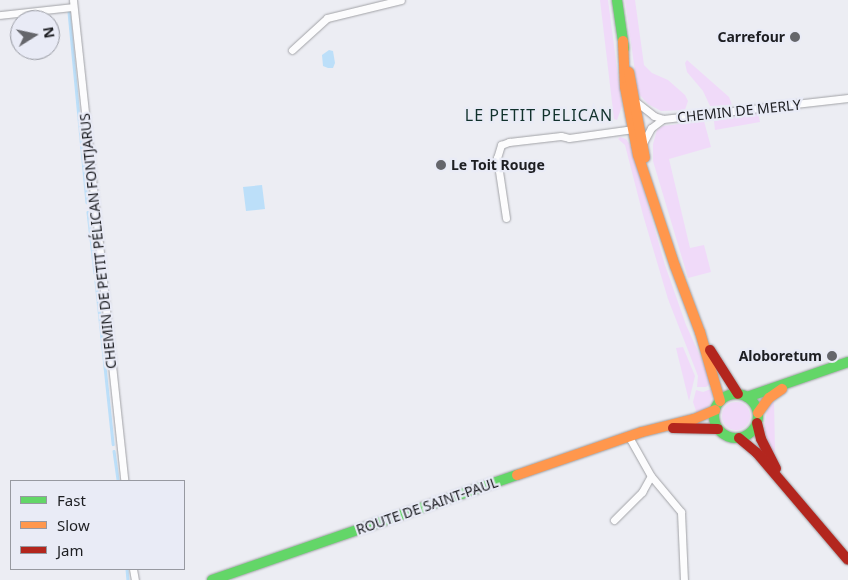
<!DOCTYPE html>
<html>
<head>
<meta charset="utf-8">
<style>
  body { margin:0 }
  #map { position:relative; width:848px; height:580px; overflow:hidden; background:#ecedf3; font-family:"Noto Sans",sans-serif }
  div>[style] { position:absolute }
  .green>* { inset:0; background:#f0daf9 }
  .round { border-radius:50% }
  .water>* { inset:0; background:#bcdff9 }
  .stream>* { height:2.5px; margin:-1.25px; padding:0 1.25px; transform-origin:1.25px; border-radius:1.25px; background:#bcdff9 }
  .roads { filter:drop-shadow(0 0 1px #a1a2a6) drop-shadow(0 0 1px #a1a2a6) }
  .street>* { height:7px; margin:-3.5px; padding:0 3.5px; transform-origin:3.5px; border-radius:3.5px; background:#fcfcfd }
  .fast>* { height:10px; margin:-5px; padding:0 5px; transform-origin:5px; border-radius:5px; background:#63d668 }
  .fast>.ring { margin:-5px; padding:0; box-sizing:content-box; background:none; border:10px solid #63d668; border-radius:50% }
  .slow>* { height:10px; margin:-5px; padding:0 5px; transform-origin:5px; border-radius:5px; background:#ff974d }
  .jam>* { height:10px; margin:-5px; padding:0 5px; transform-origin:5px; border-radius:5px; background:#b3261e }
  .dots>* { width:14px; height:14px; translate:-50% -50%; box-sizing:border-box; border:2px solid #e9ebf6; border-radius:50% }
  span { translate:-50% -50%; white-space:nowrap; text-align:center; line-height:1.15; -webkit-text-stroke:4.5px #e9ebf6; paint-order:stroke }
  .poi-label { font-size:14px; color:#1d1e22; font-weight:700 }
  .right { translate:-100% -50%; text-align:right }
  .left { translate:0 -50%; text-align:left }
  .street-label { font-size:14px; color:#1d1e22 }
  .quarter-label { font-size:16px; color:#11312b; letter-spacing:1px }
  .legend { position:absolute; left:10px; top:480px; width:175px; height:90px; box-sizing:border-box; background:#e9ebf6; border:1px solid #9799a1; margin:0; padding:6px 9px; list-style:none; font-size:15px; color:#1d1e22 }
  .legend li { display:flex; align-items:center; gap:10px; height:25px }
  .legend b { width:25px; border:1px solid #9799a1 }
  .north { position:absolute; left:10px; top:10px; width:50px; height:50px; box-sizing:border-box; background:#e9ebf6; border:1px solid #9799a1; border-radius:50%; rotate:80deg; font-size:14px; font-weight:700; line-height:20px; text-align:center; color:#1d1e22 }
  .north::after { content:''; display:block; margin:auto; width:18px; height:22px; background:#65666b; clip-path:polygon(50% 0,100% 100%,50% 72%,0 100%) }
</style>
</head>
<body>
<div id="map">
  <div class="green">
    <div style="clip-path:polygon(600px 0,608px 0,622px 106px,617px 120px,614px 119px)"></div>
    <div style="clip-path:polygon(625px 0,635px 0,644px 65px,652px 73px,668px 80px,685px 95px,688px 101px,685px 110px,661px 111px,648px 104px,638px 93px)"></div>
    <div style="clip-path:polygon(687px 60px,729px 97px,732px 105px,710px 106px,703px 91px,687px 72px,685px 63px)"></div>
    <div style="clip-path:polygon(758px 113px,760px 122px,715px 130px,714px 121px)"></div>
    <div style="clip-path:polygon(704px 121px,711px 147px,669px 159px,690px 248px,704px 245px,711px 272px,688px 278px,653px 161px,653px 144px,657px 130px,663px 126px)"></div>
    <div style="clip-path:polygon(620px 137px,626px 139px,631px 146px,665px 265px,686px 325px,707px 371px,711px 384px,706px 387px,697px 387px,698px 376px,668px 299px,643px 215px,625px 145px,618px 139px)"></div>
    <div style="clip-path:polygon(683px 347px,695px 376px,689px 401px,676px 348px)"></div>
    <div style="clip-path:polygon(711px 389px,712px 397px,709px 406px,697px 414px,693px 402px,696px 390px,703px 392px)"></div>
    <div style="clip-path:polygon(774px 400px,775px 452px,770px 451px,763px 434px,768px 406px)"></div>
    <div class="round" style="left:722px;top:402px;width:28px;height:28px"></div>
  </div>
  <div class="water">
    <div style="clip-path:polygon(329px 50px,333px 51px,335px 63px,333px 68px,328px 68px,323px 66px,322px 55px)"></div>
    <div style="clip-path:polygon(262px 185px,265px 209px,246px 211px,243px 187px)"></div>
  </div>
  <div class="stream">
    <div style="left:69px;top:12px;width:191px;rotate:84.6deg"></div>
    <div style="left:88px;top:212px;width:61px;rotate:83.5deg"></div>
    <div style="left:96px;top:281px;width:164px;rotate:84deg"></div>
    <div style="left:114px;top:451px;width:30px;rotate:82deg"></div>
    <div style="left:127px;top:569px;width:11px;rotate:85deg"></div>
  </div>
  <div class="roads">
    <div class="street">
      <div style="left:73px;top:0;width:484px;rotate:83.9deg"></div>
      <div style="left:0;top:15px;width:73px;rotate:-6.3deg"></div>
      <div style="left:292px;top:50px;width:47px;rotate:-42.4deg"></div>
      <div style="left:327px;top:18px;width:76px;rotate:-13.7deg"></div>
      <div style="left:635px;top:101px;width:24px;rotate:38deg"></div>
      <div style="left:654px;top:116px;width:9px;rotate:18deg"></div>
      <div style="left:663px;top:119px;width:186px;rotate:-6.5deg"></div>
      <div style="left:643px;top:143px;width:17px;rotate:-62deg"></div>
      <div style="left:651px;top:128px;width:15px;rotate:-37deg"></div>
      <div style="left:506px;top:218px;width:61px;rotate:-98.5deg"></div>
      <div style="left:497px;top:158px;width:14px;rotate:-73deg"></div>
      <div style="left:501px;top:145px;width:9px;rotate:-21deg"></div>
      <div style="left:509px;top:142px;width:52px;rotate:-6.6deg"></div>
      <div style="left:561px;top:136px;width:8px;rotate:14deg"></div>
      <div style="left:569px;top:138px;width:65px;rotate:-8deg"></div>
      <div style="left:629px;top:437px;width:45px;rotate:60.6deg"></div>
      <div style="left:651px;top:476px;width:47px;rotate:50.2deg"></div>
      <div style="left:681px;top:512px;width:68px;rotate:87.5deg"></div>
      <div style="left:614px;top:520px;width:40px;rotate:-45deg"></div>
      <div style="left:642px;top:492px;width:18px;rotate:-61deg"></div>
      <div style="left:133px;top:569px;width:11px;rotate:80deg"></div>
    </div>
    <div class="fast">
      <div style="left:617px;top:0;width:49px;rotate:81.7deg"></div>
      <div class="ring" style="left:714px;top:394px;width:34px;height:34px"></div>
      <div style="left:747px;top:397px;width:107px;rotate:-19.1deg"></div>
      <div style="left:212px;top:580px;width:323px;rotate:-19deg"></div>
    </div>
    <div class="slow">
      <div style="left:623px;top:41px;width:46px;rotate:87.5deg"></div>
      <div style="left:625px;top:87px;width:69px;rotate:79.2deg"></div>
      <div style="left:638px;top:155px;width:117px;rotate:71.6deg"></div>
      <div style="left:675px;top:266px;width:71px;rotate:69.3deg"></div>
      <div style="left:700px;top:332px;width:72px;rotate:73.8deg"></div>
      <div style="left:629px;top:72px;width:87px;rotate:79.5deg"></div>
      <div style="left:758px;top:413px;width:19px;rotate:-54deg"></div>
      <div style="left:769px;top:398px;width:16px;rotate:-35deg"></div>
      <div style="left:517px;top:475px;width:132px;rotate:-19deg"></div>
      <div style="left:642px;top:432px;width:54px;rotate:-14deg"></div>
      <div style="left:694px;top:419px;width:23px;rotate:-23deg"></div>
    </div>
    <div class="jam">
      <div style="left:710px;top:350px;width:52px;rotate:57.5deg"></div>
      <div style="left:757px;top:423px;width:16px;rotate:76deg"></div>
      <div style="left:761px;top:439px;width:33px;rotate:63deg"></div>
      <div style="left:673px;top:428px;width:45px;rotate:1.3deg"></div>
      <div style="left:739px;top:438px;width:23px;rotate:40deg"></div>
      <div style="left:757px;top:453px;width:140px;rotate:49.6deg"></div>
    </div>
  </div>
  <div class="dots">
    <div style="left:795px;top:37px;background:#65666b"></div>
    <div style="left:441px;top:165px;background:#65666b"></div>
    <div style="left:832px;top:356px;background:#65666b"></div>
  </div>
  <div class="poi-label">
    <span class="right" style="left:785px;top:37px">Carrefour</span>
    <span class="left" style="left:451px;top:165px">Le Toit Rouge</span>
    <span class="right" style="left:822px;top:356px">Aloboretum</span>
  </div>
  <div class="street-label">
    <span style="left:739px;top:111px;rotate:-6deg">CHEMIN DE MERLY</span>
    <span style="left:98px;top:241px;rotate:-96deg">CHEMIN DE PETIT PÉLICAN FONTJARUS</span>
    <span style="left:427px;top:506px;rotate:-19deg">ROUTE DE SAINT-PAUL</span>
  </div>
  <div class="quarter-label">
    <span style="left:539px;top:115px">LE PETIT PELICAN</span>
  </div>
  <ul class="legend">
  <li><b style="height:6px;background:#63d668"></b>Fast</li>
  <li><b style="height:6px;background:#ff974d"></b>Slow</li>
  <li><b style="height:6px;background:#b3261e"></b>Jam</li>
  </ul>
  <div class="north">N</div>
</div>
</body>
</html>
